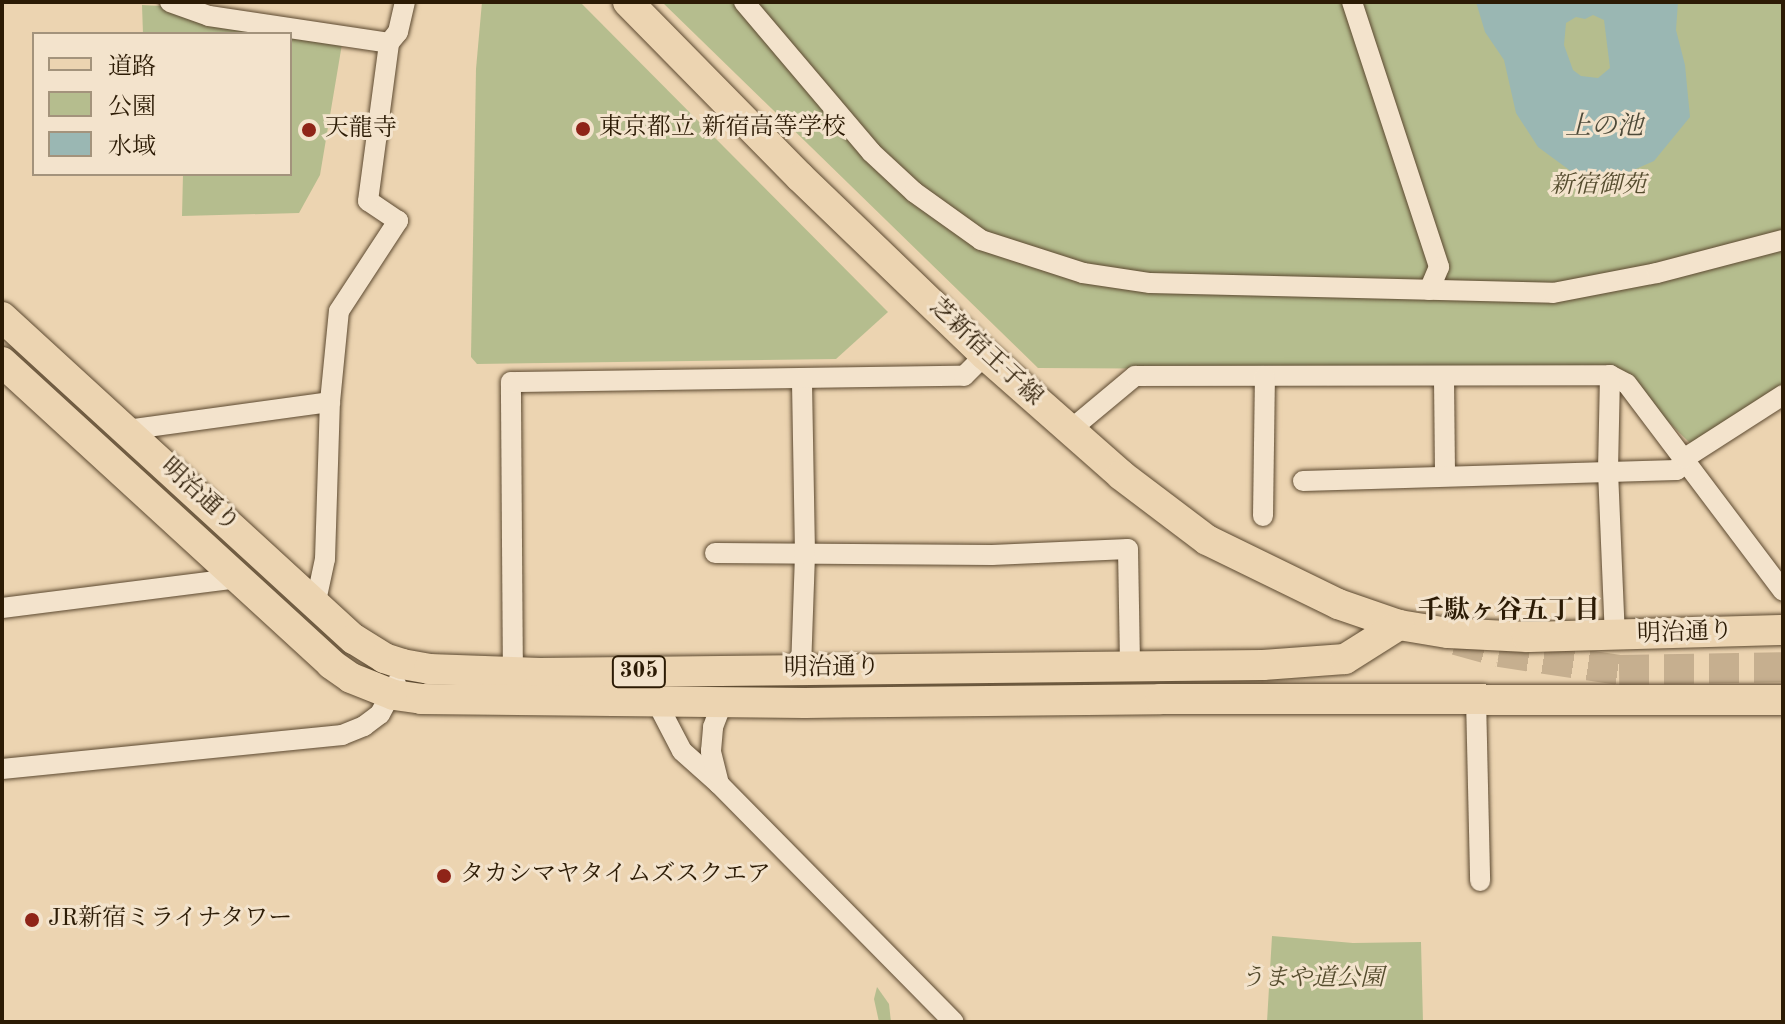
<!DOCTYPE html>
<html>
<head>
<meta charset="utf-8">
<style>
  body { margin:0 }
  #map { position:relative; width:1785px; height:1024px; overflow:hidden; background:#ecd4b1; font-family:"Old Standard TT","Noto Serif JP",serif }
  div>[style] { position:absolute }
  .green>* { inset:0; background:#b5bd8e }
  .water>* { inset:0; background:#9ab7b3 }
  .primary-tunnel>* { height:30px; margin-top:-15px; transform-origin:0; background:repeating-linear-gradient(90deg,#c6af8f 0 30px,transparent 0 45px) }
  .roads { filter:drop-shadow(0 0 2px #5c4930) drop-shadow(0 0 2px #5c4930) }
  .street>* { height:20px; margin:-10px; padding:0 10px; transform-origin:10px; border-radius:10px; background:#f3e3cc }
  .primary>* { height:30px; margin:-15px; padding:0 15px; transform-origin:15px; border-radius:15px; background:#ecd4b1 }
  .dots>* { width:22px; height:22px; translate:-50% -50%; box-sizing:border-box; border:4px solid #f3e3cc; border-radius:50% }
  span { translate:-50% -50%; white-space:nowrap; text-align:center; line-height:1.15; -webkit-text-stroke:6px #f3e3cc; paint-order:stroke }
  .shield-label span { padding:2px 6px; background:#f3e3cc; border:2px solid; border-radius:6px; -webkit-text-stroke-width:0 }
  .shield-label { font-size:22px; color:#2c1b05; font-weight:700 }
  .poi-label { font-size:24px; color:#2c1b05 }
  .left { translate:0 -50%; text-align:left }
  .park-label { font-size:24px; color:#554c2e; font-style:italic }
  .street-label { font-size:24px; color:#2c1b05 }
  .water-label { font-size:26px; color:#4d4a39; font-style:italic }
  .neighbourhood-label { font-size:26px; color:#2c1b05; font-weight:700 }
  .frame { position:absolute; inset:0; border:4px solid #2c1b05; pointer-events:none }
  .legend { position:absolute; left:32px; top:32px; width:260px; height:144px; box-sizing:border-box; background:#f3e3cc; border:2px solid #a3937c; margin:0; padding:10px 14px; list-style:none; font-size:24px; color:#2c1b05 }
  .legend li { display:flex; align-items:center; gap:16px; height:40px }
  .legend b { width:40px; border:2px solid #a3937c }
</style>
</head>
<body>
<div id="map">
  <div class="green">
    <div style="clip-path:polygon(482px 2px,580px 2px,888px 312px,836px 359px,477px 364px,471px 357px,476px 69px)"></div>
    <div style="clip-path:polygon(662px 2px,1783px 2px,1783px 384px,1691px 444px,1616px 371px,1038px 368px)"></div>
    <div style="clip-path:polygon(142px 5px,161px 6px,273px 34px,143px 34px)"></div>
    <div style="clip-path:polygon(290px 36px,342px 44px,320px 175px,299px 213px,182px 216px,183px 174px,290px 174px)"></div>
    <div style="clip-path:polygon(1272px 936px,1353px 943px,1421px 942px,1423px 1022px,1267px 1022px)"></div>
    <div style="clip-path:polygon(877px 987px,889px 1004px,891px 1022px,879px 1022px,874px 999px)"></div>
  </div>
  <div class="water">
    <div style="clip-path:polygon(evenodd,1476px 2px,1678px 2px,1676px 30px,1685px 65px,1690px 117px,1654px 161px,1606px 182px,1572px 172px,1538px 147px,1516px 113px,1504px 60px,1485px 32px,1476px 2px,1593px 15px,1604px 20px,1610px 68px,1598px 78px,1581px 76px,1573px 70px,1564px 45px,1566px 23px,1576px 17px,1585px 19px,1593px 15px)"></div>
  </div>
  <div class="primary-tunnel">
    <div style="left:1456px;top:640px;width:45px;rotate:15.6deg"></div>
    <div style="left:1499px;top:652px;width:121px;rotate:8.5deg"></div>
    <div style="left:1619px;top:670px;width:164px;rotate:-1deg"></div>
  </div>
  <div class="roads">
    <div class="street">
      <div style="left:170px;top:2px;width:41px;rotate:19.7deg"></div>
      <div style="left:209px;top:16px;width:182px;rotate:8.5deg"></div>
      <div style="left:744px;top:2px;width:197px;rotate:49.7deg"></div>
      <div style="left:871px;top:152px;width:59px;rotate:42.9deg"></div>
      <div style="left:914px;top:192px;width:82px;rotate:35.6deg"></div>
      <div style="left:981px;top:240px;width:107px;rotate:17.9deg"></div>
      <div style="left:1083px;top:273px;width:68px;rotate:8.5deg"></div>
      <div style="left:1150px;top:283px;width:403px;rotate:1.4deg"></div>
      <div style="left:1553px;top:293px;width:106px;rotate:-10.9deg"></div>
      <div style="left:1657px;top:273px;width:130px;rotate:-14.7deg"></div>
      <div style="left:1352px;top:2px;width:279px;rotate:71.8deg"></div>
      <div style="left:1439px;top:267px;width:25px;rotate:113deg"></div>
      <div style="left:1610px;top:375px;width:19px;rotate:28deg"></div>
      <div style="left:1627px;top:384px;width:259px;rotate:53deg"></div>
      <div style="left:1444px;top:378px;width:98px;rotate:89.4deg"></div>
      <div style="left:126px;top:430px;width:206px;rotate:-7.8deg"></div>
      <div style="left:1069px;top:431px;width:86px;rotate:-39.8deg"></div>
      <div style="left:1135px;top:376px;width:475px;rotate:-0.1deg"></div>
      <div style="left:1610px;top:375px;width:96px;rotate:91.2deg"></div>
      <div style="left:1608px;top:471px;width:166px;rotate:87.6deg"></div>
      <div style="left:1303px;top:481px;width:374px;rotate:-1.7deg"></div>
      <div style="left:1677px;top:470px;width:14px;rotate:-56deg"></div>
      <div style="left:1685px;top:458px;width:117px;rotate:-32.7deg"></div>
      <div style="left:1263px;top:516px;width:140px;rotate:-89.2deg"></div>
      <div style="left:715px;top:553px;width:277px;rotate:0.4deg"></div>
      <div style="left:992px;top:555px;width:136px;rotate:-2.5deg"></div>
      <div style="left:1128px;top:549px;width:120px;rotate:89deg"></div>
      <div style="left:316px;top:601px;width:43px;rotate:-77.9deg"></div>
      <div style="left:325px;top:559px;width:157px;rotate:-88.2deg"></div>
      <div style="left:330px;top:402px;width:91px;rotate:-84.4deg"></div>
      <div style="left:339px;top:311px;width:108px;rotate:-56.8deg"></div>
      <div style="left:398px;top:221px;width:36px;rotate:-146deg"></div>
      <div style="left:368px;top:201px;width:159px;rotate:-82.4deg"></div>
      <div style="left:389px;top:43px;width:14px;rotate:-51deg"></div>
      <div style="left:398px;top:32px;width:31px;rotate:-77deg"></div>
      <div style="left:2px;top:608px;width:238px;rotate:-7.2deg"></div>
      <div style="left:801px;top:669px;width:115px;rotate:-88deg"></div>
      <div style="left:805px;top:554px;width:174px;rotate:-91deg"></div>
      <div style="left:513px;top:685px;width:303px;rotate:-90.4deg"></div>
      <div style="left:511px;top:382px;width:453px;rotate:-0.8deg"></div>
      <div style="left:964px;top:376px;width:30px;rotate:-45deg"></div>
      <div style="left:1476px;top:698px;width:183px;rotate:88.7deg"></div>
      <div style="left:656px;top:701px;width:56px;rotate:62.5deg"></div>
      <div style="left:682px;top:751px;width:50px;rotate:41.7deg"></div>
      <div style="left:719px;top:784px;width:334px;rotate:45.4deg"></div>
      <div style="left:2px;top:769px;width:342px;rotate:-5.7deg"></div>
      <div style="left:342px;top:735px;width:24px;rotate:-22deg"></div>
      <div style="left:364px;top:726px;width:20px;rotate:-37deg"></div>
      <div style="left:380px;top:714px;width:34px;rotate:-62deg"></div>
      <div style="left:719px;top:784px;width:34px;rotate:-104deg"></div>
      <div style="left:711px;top:751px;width:24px;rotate:-85deg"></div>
      <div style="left:713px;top:727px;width:28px;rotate:-69deg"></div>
    </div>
    <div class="primary">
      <div style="left:628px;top:2px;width:245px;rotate:45.5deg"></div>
      <div style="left:800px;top:177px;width:257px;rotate:43.9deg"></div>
      <div style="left:985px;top:355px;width:181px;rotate:41.4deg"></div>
      <div style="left:1121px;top:475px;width:108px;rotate:37.1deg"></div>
      <div style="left:1207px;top:540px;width:146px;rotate:26deg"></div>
      <div style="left:1338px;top:604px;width:65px;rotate:19deg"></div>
      <div style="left:1399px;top:625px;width:50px;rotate:9.3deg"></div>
      <div style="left:1448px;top:633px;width:79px;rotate:2.9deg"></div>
      <div style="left:1527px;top:637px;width:256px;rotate:-1.6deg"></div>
      <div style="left:2px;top:317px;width:477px;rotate:42.5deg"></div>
      <div style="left:354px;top:639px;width:36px;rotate:32deg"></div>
      <div style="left:384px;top:658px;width:19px;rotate:18deg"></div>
      <div style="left:402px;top:664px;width:27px;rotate:10deg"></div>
      <div style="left:429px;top:669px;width:111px;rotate:2.1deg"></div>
      <div style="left:540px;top:673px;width:723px;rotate:-0.63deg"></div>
      <div style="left:1263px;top:665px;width:82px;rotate:-4.2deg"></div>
      <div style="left:1345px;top:659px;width:64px;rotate:-32.2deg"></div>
      <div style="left:2px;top:362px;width:447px;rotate:42.5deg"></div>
      <div style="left:331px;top:664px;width:24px;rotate:35deg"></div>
      <div style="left:351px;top:678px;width:46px;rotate:21.6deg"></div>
      <div style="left:394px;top:695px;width:27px;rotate:8deg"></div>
      <div style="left:421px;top:699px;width:384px;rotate:0.6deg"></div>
      <div style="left:805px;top:703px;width:355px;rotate:-0.6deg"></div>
      <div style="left:1160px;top:699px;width:623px;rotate:0.09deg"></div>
    </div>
  </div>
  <div class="dots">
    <div style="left:583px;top:129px;background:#8f2418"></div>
    <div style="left:309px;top:130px;background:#8f2418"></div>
    <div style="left:444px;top:876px;background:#8f2418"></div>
    <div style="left:32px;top:920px;background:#8f2418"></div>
  </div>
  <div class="shield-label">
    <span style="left:639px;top:672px">305</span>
  </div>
  <div class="poi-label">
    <span class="left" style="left:599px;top:129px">東京都立 新宿高等学校</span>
    <span class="left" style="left:325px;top:130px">天龍寺</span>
    <span class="left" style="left:460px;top:876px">タカシマヤタイムズスクエア</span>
    <span class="left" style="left:48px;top:920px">JR新宿ミライナタワー</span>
  </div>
  <div class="park-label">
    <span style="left:1598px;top:187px">新宿御苑</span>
    <span style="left:1312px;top:980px">うまや道公園</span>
  </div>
  <div class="street-label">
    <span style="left:985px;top:353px;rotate:43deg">芝新宿王子線</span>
    <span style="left:199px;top:496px;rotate:42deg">明治通り</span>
    <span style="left:1685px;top:634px;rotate:-2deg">明治通り</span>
    <span style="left:832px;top:669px;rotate:-1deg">明治通り</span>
  </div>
  <div class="water-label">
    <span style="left:1604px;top:128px">上の池</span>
  </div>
  <div class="neighbourhood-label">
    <span style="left:1509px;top:612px">千駄ヶ谷五丁目</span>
  </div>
  <div class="frame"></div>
  <ul class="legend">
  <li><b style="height:10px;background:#ecd4b1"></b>道路</li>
  <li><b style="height:22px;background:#b5bd8e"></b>公園</li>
  <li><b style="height:22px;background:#9ab7b3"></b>水域</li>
  </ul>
</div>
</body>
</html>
